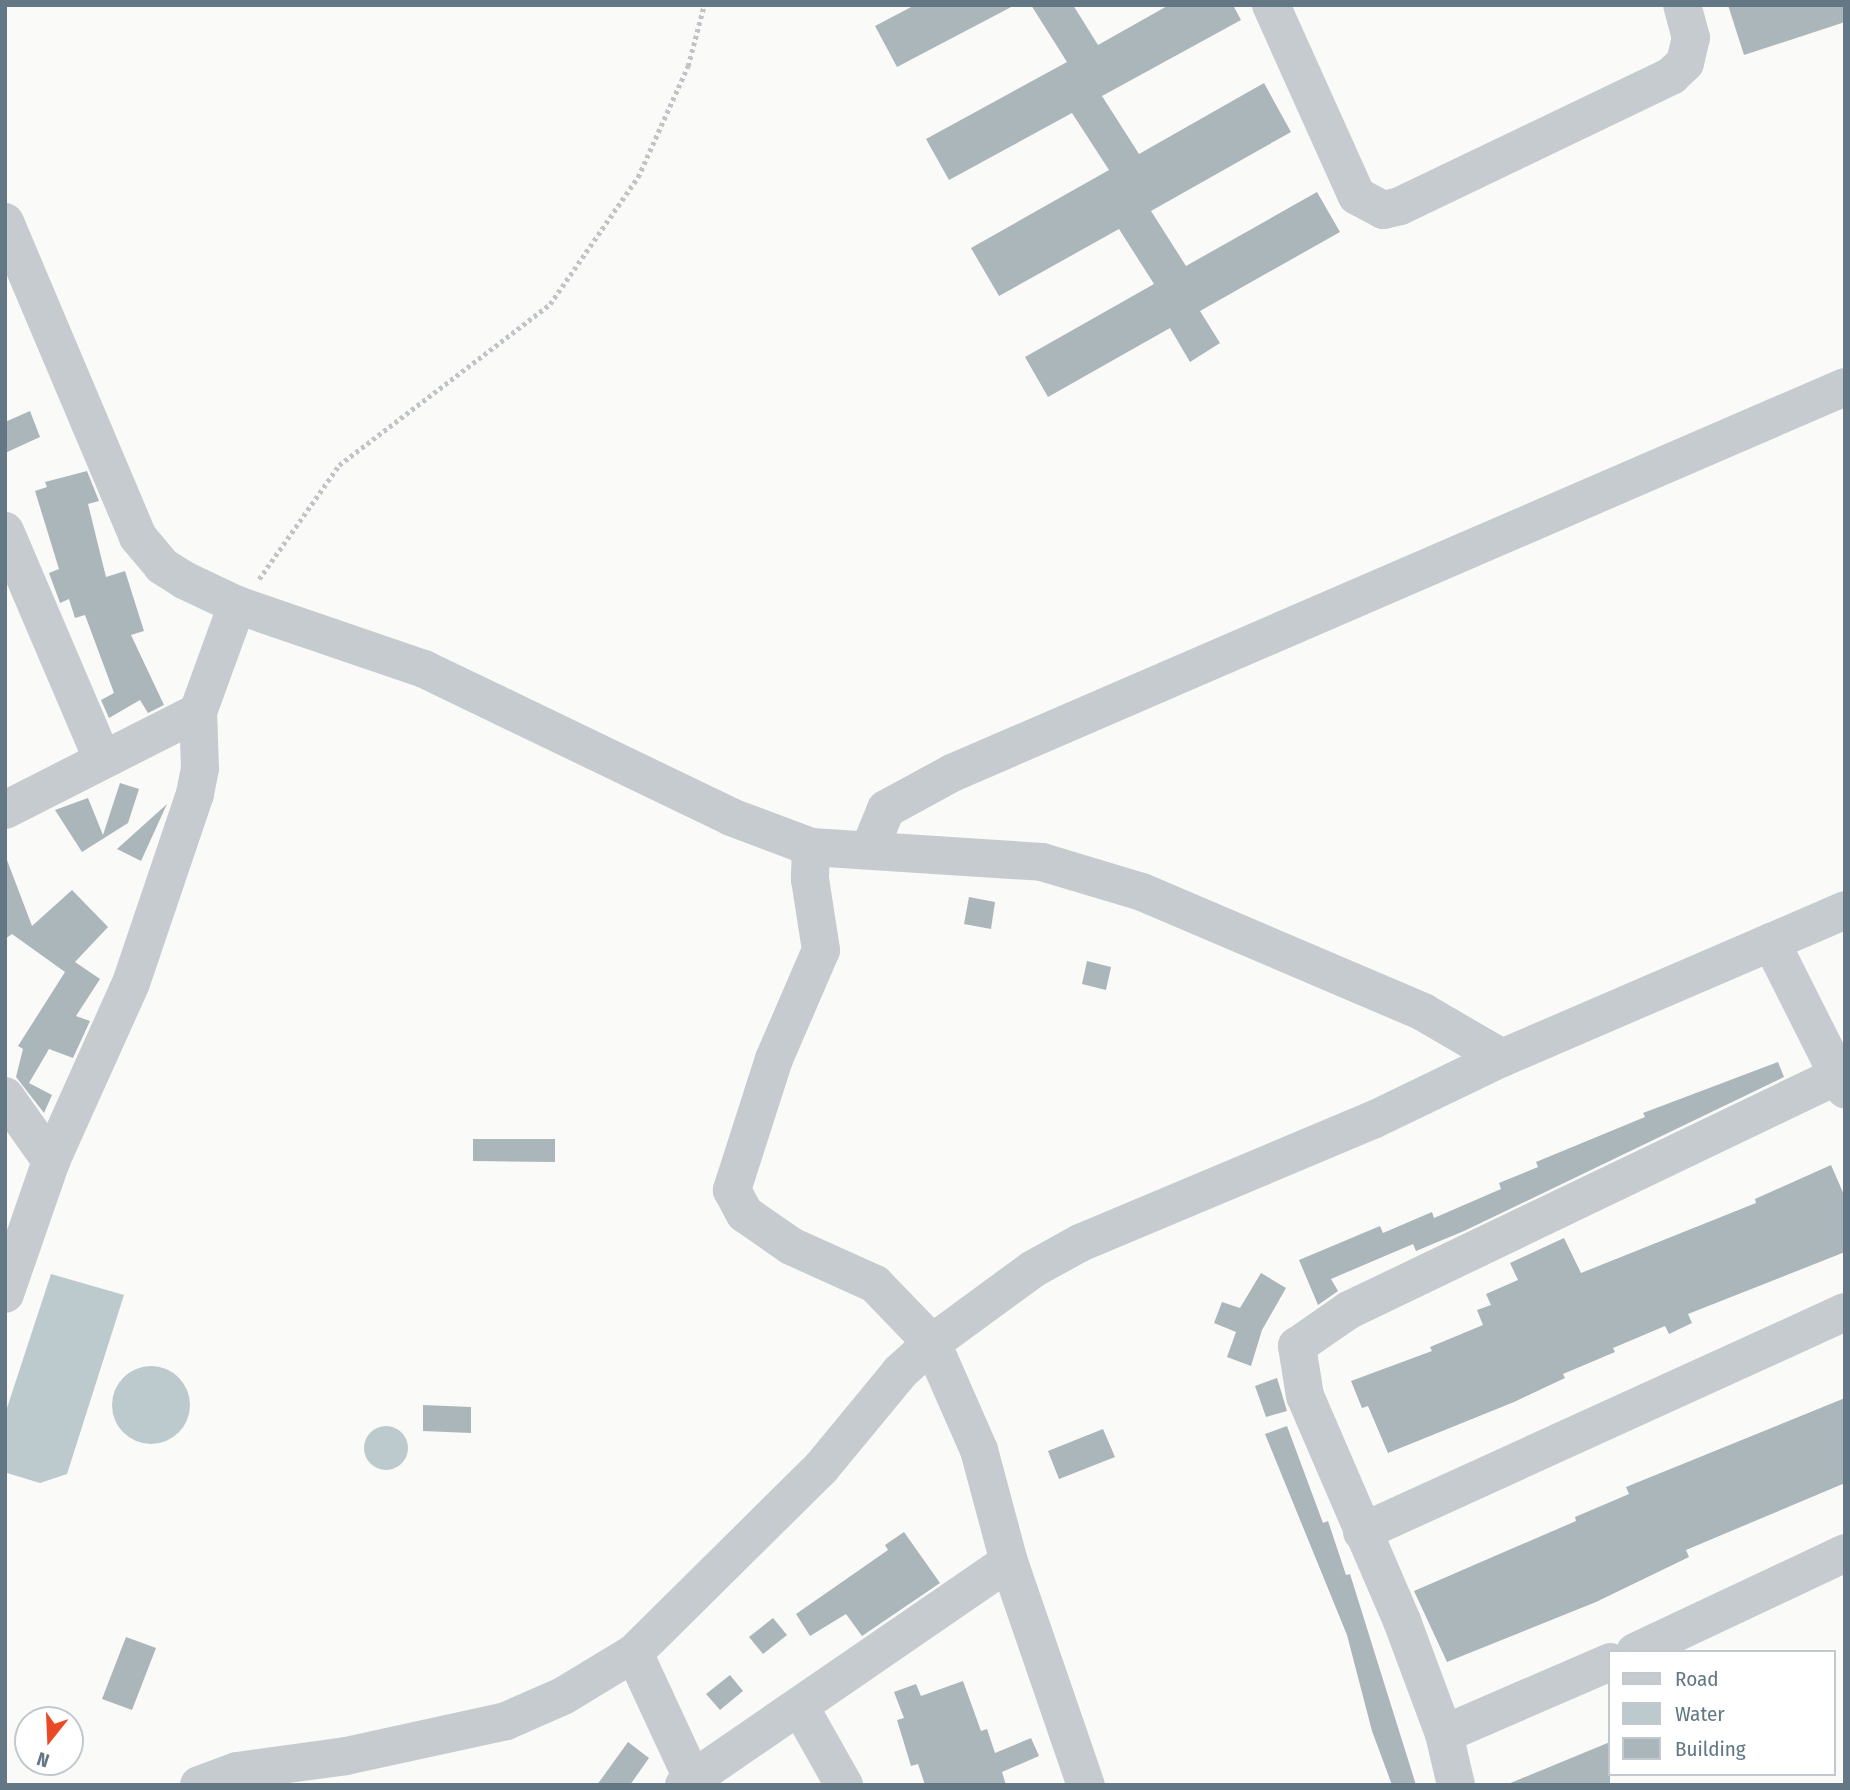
<!DOCTYPE html>
<html>
<head>
<meta charset="utf-8">
<style>
  body { margin:0 }
  #map { position:relative; width:1850px; height:1790px; overflow:hidden; background:#fafaf8; font-family:"Fira Sans Condensed",sans-serif }
  div>[style] { position:absolute }
  .water>* { inset:0; background:#bdcacd }
  .round { border-radius:50% }
  .building>* { inset:0; background:#abb6bb }
  .path>* { height:4.5px; margin-top:-2.25px; transform-origin:0; background:repeating-linear-gradient(90deg,#c1c4c6 0 3.5px,transparent 0 7px) }
  .minor>* { height:38px; margin:-19px; padding:0 19px; transform-origin:19px; border-radius:19px; background:#c5cbce }
  span { translate:-50% -50%; white-space:nowrap; text-align:center; line-height:1.15; -webkit-text-stroke:7px #fff; paint-order:stroke }
  .frame { position:absolute; inset:0; border:7px solid #637884; pointer-events:none }
  .legend { position:absolute; left:1608px; top:1650px; width:228px; height:126px; box-sizing:border-box; background:#fff; border:2px solid #c1c9ce; margin:0; padding:9px 12px; list-style:none; font-size:21px; color:#637884 }
  .legend li { display:flex; align-items:center; gap:14px; height:35px }
  .legend b { width:35px; border:2px solid #c1c9ce }
  .north { position:absolute; left:14px; top:1706px; width:70px; height:70px; box-sizing:border-box; background:#fff; border:2px solid #c1c9ce; border-radius:50%; rotate:198deg; font-size:19px; font-weight:700; line-height:28px; text-align:center; color:#637884 }
  .north::after { content:''; display:block; margin:auto; width:24px; height:32px; background:#eb4826; clip-path:polygon(50% 0,100% 100%,50% 72%,0 100%) }
</style>
</head>
<body>
<div id="map">
  <div class="water">
    <div style="clip-path:polygon(51px 1274px,124px 1295px,67px 1474px,40px 1483px,7px 1473px,5px 1414px)"></div>
    <div class="round" style="left:112px;top:1366px;width:78px;height:78px"></div>
    <div class="round" style="left:364px;top:1426px;width:44px;height:44px"></div>
  </div>
  <div class="building">
    <div style="clip-path:polygon(915px 5px,1015px 5px,897px 67px,875px 26px)"></div>
    <div style="clip-path:polygon(1031px 5px,1073px 5px,1098px 45px,1169px 5px,1233px 5px,1241px 20px,1102px 96px,1139px 154px,1264px 83px,1291px 132px,1151px 211px,1186px 266px,1317px 192px,1340px 232px,1200px 311px,1220px 343px,1190px 362px,1170px 328px,1048px 397px,1025px 357px,1154px 284px,1119px 229px,999px 296px,971px 248px,1109px 170px,1072px 113px,949px 180px,926px 139px,1067px 62px)"></div>
    <div style="clip-path:polygon(1728px 5px,1845px 5px,1845px 22px,1744px 55px)"></div>
    <div style="clip-path:polygon(30px 411px,40px 437px,5px 453px,5px 422px)"></div>
    <div style="clip-path:polygon(87px 471px,99px 501px,88px 504px,106px 577px,125px 571px,144px 631px,131px 635px,164px 705px,148px 713px,140px 700px,109px 718px,101px 700px,114px 693px,85px 615px,75px 618px,69px 599px,60px 603px,49px 573px,59px 569px,35px 491px,47px 487px,45px 482px)"></div>
    <div style="clip-path:polygon(120px 783px,139px 789px,128px 823px,82px 852px,55px 810px,88px 798px,103px 835px)"></div>
    <div style="clip-path:polygon(167px 804px,141px 861px,117px 849px)"></div>
    <div style="clip-path:polygon(7px 860px,32px 926px,72px 890px,108px 927px,75px 962px,100px 979px,76px 1016px,90px 1021px,73px 1058px,49px 1049px,29px 1083px,52px 1095px,44px 1113px,16px 1077px,23px 1049px,18px 1046px,65px 972px,12px 934px,5px 939px)"></div>
    <div style="clip-path:polygon(969px 897px,995px 902px,991px 929px,964px 924px)"></div>
    <div style="clip-path:polygon(1087px 961px,1111px 967px,1106px 990px,1082px 984px)"></div>
    <div style="clip-path:polygon(1778px 1062px,1784px 1077px,1464px 1231px,1416px 1251px,1413px 1244px,1331px 1279px,1338px 1291px,1318px 1305px,1299px 1260px,1380px 1226px,1383px 1233px,1432px 1212px,1434px 1218px,1501px 1189px,1499px 1183px,1538px 1167px,1536px 1162px,1645px 1117px,1643px 1113px)"></div>
    <div style="clip-path:polygon(473px 1139px,555px 1139px,555px 1162px,473px 1161px)"></div>
    <div style="clip-path:polygon(1831px 1165px,1845px 1197px,1845px 1252px,1688px 1314px,1692px 1323px,1669px 1334px,1665px 1326px,1613px 1348px,1615px 1352px,1563px 1374px,1565px 1378px,1514px 1402px,1388px 1453px,1368px 1406px,1362px 1408px,1351px 1381px,1432px 1351px,1430px 1347px,1483px 1325px,1477px 1310px,1491px 1305px,1486px 1294px,1518px 1280px,1510px 1263px,1564px 1238px,1581px 1273px,1756px 1203px,1755px 1199px)"></div>
    <div style="clip-path:polygon(1261px 1273px,1286px 1288px,1262px 1330px,1251px 1366px,1227px 1357px,1236px 1332px,1214px 1323px,1222px 1302px,1240px 1308px)"></div>
    <div style="clip-path:polygon(1277px 1378px,1287px 1411px,1266px 1417px,1255px 1386px)"></div>
    <div style="clip-path:polygon(1845px 1398px,1845px 1483px,1686px 1550px,1689px 1557px,1596px 1602px,1447px 1662px,1414px 1591px,1576px 1521px,1575px 1517px,1629px 1494px,1626px 1487px)"></div>
    <div style="clip-path:polygon(423px 1405px,471px 1407px,471px 1433px,423px 1431px)"></div>
    <div style="clip-path:polygon(1287px 1426px,1323px 1523px,1328px 1521px,1346px 1575px,1350px 1574px,1416px 1785px,1392px 1785px,1372px 1731px,1347px 1635px,1265px 1434px)"></div>
    <div style="clip-path:polygon(1103px 1429px,1115px 1457px,1059px 1479px,1048px 1451px)"></div>
    <div style="clip-path:polygon(904px 1532px,940px 1583px,862px 1636px,846px 1614px,810px 1636px,796px 1614px,888px 1550px,885px 1545px)"></div>
    <div style="clip-path:polygon(773px 1618px,787px 1635px,763px 1654px,749px 1637px)"></div>
    <div style="clip-path:polygon(126px 1637px,156px 1648px,132px 1710px,102px 1699px)"></div>
    <div style="clip-path:polygon(730px 1675px,743px 1691px,720px 1710px,706px 1694px)"></div>
    <div style="clip-path:polygon(963px 1681px,981px 1731px,987px 1729px,995px 1753px,1031px 1738px,1039px 1756px,1002px 1772px,1006px 1785px,925px 1785px,918px 1764px,911px 1766px,897px 1720px,904px 1718px,894px 1692px,916px 1684px,921px 1696px)"></div>
    <div style="clip-path:polygon(628px 1742px,649px 1758px,630px 1785px,597px 1785px)"></div>
    <div style="clip-path:polygon(1610px 1742px,1610px 1785px,1508px 1785px,1508px 1784px)"></div>
  </div>
  <div class="path">
    <div style="left:259px;top:579px;width:139px;rotate:-54.9deg"></div>
    <div style="left:339px;top:465px;width:265px;rotate:-37.3deg"></div>
    <div style="left:550px;top:304px;width:155px;rotate:-55.3deg"></div>
    <div style="left:638px;top:177px;width:122px;rotate:-65.8deg"></div>
    <div style="left:688px;top:66px;width:63px;rotate:-75.3deg"></div>
  </div>
  <div class="minor">
    <div style="left:1271px;top:5px;width:209px;rotate:65.8deg"></div>
    <div style="left:1357px;top:196px;width:30px;rotate:28deg"></div>
    <div style="left:1383px;top:210px;width:17px;rotate:-13deg"></div>
    <div style="left:1400px;top:206px;width:301px;rotate:-25.6deg"></div>
    <div style="left:1671px;top:76px;width:19px;rotate:-43deg"></div>
    <div style="left:1685px;top:63px;width:26px;rotate:-77deg"></div>
    <div style="left:1691px;top:38px;width:34px;rotate:-105deg"></div>
    <div style="left:5px;top:222px;width:342px;rotate:67.1deg"></div>
    <div style="left:138px;top:537px;width:38px;rotate:50deg"></div>
    <div style="left:162px;top:566px;width:26px;rotate:32deg"></div>
    <div style="left:184px;top:580px;width:59px;rotate:25.3deg"></div>
    <div style="left:237px;top:605px;width:198px;rotate:18.9deg"></div>
    <div style="left:424px;top:669px;width:341px;rotate:25.7deg"></div>
    <div style="left:731px;top:817px;width:85px;rotate:20.6deg"></div>
    <div style="left:811px;top:847px;width:231px;rotate:3.7deg"></div>
    <div style="left:1042px;top:862px;width:104px;rotate:16.7deg"></div>
    <div style="left:1142px;top:892px;width:306px;rotate:23.1deg"></div>
    <div style="left:1423px;top:1012px;width:91px;rotate:30.2deg"></div>
    <div style="left:5px;top:531px;width:247px;rotate:66.9deg"></div>
    <div style="left:5px;top:810px;width:216px;rotate:-26.9deg"></div>
    <div style="left:198px;top:712px;width:114px;rotate:-70deg"></div>
    <div style="left:811px;top:847px;width:32px;rotate:92deg"></div>
    <div style="left:810px;top:879px;width:72px;rotate:81.2deg"></div>
    <div style="left:821px;top:950px;width:119px;rotate:113.3deg"></div>
    <div style="left:774px;top:1059px;width:138px;rotate:107.8deg"></div>
    <div style="left:732px;top:1190px;width:27px;rotate:62deg"></div>
    <div style="left:745px;top:1214px;width:56px;rotate:34.8deg"></div>
    <div style="left:791px;top:1246px;width:92px;rotate:24.3deg"></div>
    <div style="left:875px;top:1284px;width:82px;rotate:46deg"></div>
    <div style="left:932px;top:1343px;width:117px;rotate:66.3deg"></div>
    <div style="left:979px;top:1450px;width:116px;rotate:75deg"></div>
    <div style="left:1009px;top:1562px;width:236px;rotate:71deg"></div>
    <div style="left:870px;top:848px;width:42px;rotate:-67.7deg"></div>
    <div style="left:886px;top:809px;width:75px;rotate:-28.6deg"></div>
    <div style="left:952px;top:773px;width:973px;rotate:-23.38deg"></div>
    <div style="left:1771px;top:942px;width:165px;rotate:63.3deg"></div>
    <div style="left:5px;top:1096px;width:80px;rotate:54.7deg"></div>
    <div style="left:5px;top:1294px;width:141px;rotate:-70.9deg"></div>
    <div style="left:51px;top:1161px;width:195px;rotate:-65.8deg"></div>
    <div style="left:131px;top:983px;width:200px;rotate:-71.3deg"></div>
    <div style="left:195px;top:794px;width:26px;rotate:-79deg"></div>
    <div style="left:200px;top:768px;width:56px;rotate:-92deg"></div>
    <div style="left:1362px;top:1532px;width:531px;rotate:-24.49deg"></div>
    <div style="left:1635px;top:1652px;width:232px;rotate:-25.2deg"></div>
    <div style="left:634px;top:1653px;width:138px;rotate:65.1deg"></div>
    <div style="left:800px;top:1707px;width:90px;rotate:60.6deg"></div>
    <div style="left:1444px;top:1734px;width:181px;rotate:-23.4deg"></div>
    <div style="left:199px;top:1785px;width:40px;rotate:-20.2deg"></div>
    <div style="left:237px;top:1771px;width:110px;rotate:-7.8deg"></div>
    <div style="left:346px;top:1756px;width:164px;rotate:-12.3deg"></div>
    <div style="left:506px;top:1721px;width:62px;rotate:-23.7deg"></div>
    <div style="left:563px;top:1696px;width:83px;rotate:-31.2deg"></div>
    <div style="left:634px;top:1653px;width:263px;rotate:-44.7deg"></div>
    <div style="left:821px;top:1468px;width:124px;rotate:-50.5deg"></div>
    <div style="left:900px;top:1372px;width:43px;rotate:-42.2deg"></div>
    <div style="left:932px;top:1343px;width:125px;rotate:-36.2deg"></div>
    <div style="left:1033px;top:1269px;width:54px;rotate:-29deg"></div>
    <div style="left:1080px;top:1243px;width:318px;rotate:-22.8deg"></div>
    <div style="left:1373px;top:1120px;width:143px;rotate:-25.7deg"></div>
    <div style="left:1502px;top:1058px;width:374px;rotate:-23.3deg"></div>
    <div style="left:684px;top:1785px;width:394px;rotate:-34.5deg"></div>
    <div style="left:1456px;top:1785px;width:52px;rotate:-103.2deg"></div>
    <div style="left:1444px;top:1734px;width:121px;rotate:-110.4deg"></div>
    <div style="left:1402px;top:1621px;width:245px;rotate:-113.3deg"></div>
    <div style="left:1305px;top:1396px;width:51px;rotate:-99.1deg"></div>
    <div style="left:1297px;top:1346px;width:63px;rotate:-34.7deg"></div>
    <div style="left:1349px;top:1310px;width:550px;rotate:-25.63deg"></div>
  </div>
  <div class="frame"></div>
  <ul class="legend">
  <li><b style="height:9px;background:#c5cbce"></b>Road</li>
  <li><b style="height:19px;background:#bdcacd"></b>Water</li>
  <li><b style="height:19px;background:#abb6bb"></b>Building</li>
  </ul>
  <div class="north">N</div>
</div>
</body>
</html>
